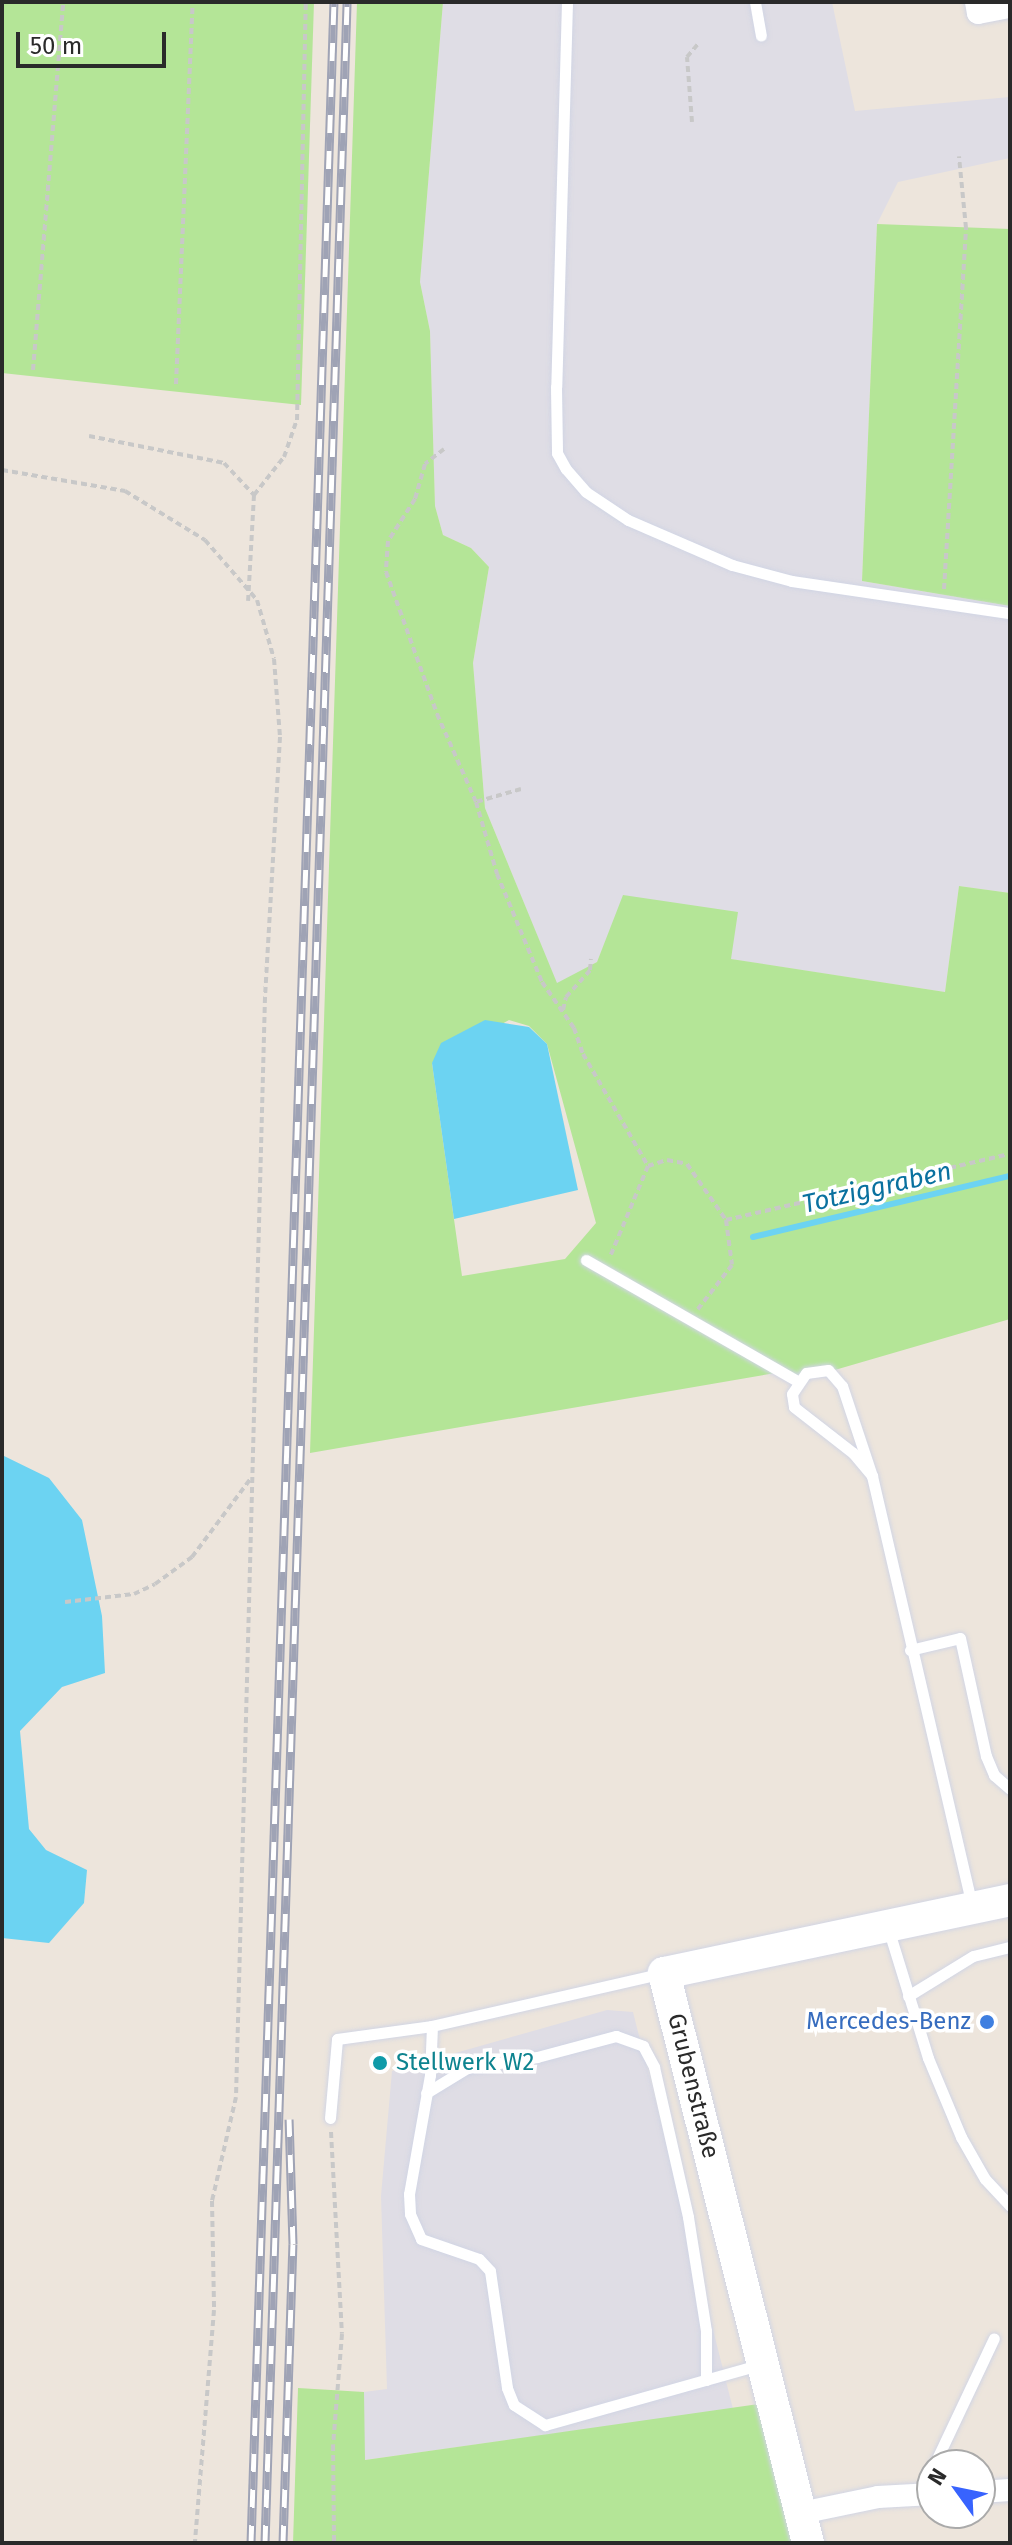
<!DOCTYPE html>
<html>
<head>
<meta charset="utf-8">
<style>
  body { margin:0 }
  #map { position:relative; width:1012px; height:2545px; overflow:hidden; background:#ede5dc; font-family:"Fira Sans",sans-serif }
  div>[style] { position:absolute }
  .industrial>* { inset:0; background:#dfdde5 }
  .green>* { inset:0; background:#b4e597 }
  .water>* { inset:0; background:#6cd3f2 }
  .stream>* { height:6px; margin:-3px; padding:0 3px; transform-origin:3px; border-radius:3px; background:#6cd3f2 }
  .path>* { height:4px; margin-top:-2px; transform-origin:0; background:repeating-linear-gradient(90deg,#c8c8c8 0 6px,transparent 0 10px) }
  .roads { filter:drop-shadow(0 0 2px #d1d5e4) drop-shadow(0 0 2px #d1d5e4) }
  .lane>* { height:11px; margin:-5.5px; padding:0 5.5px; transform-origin:5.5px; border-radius:5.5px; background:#fff }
  .street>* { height:22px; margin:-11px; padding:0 11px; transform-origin:11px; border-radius:11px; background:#fff }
  .secondary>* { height:32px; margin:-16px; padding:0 16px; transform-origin:16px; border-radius:16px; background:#fff }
  .rail>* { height:9px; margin-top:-4.5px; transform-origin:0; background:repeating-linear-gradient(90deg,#fff 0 18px,#9fa3b5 0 36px); box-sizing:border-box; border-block:2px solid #9fa3b5 }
  .dots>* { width:22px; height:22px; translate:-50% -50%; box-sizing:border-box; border:4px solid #fff; border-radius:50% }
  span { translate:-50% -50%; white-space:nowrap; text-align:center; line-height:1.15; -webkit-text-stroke:7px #fff; paint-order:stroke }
  .shop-label { font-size:24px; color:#366cbe }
  .right { translate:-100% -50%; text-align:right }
  .culture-label { font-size:24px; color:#0d838f }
  .left { translate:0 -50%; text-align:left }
  .street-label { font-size:24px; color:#2a2a2a }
  .water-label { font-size:26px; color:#0a719f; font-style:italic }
  .frame { position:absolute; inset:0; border:4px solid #2a2a2a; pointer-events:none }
  .north { position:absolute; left:916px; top:2449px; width:80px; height:80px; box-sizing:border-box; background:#fff; border:2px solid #aaa; border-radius:50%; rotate:303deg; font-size:22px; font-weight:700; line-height:32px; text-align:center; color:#2a2a2a }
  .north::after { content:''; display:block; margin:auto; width:28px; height:36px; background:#3863fe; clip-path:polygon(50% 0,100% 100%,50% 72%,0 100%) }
  .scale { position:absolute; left:16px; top:32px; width:150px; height:36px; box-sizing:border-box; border:4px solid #2a2a2a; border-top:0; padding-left:10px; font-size:24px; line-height:28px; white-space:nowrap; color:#2a2a2a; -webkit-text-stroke:6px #fff; paint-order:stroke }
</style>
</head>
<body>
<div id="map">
  <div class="industrial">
    <div style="clip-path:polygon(443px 2px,832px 2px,855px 111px,1010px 97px,1010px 158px,898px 182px,877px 224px,862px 581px,1010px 606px,1010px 893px,959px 886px,945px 992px,730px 959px,624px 895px,597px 962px,557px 984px,485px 808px,473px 663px,489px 567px,471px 548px,443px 535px,435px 506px,430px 331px,420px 282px)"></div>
    <div style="clip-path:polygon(607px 2010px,633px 2012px,733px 2409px,364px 2460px,364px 2392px,387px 2389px,381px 2196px,392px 2071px)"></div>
  </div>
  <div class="green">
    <div style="clip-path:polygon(2px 2px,314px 2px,301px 405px,2px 373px)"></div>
    <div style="clip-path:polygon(evenodd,357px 2px,443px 2px,420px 282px,430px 331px,435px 506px,443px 535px,471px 548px,489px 567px,473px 663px,485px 808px,557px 983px,597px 962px,623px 895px,738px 912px,731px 959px,945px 992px,959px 886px,1010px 893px,1010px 1319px,797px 1381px,781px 1372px,310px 1453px,357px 2px,509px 1020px,529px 1026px,547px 1044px,596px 1223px,565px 1259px,462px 1276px,432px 1063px,509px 1020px)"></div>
    <div style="clip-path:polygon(877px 224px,1010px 229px,1010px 606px,862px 581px)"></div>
    <div style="clip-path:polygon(298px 2388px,364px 2392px,365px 2460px,773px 2402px,808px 2543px,293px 2543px)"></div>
  </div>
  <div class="water">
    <div style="clip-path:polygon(485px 1020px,529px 1027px,547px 1044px,578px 1190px,454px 1219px,432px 1063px,441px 1043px)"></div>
    <div style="clip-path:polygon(2px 1455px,49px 1478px,82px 1520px,102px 1616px,105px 1673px,62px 1687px,20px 1731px,29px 1829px,46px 1850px,87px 1870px,84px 1903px,49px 1943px,2px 1938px)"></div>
  </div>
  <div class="stream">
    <div style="left:753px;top:1237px;width:264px;rotate:-13.4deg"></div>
  </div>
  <div class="path">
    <div style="left:692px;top:122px;width:65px;rotate:-94.4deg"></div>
    <div style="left:687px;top:57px;width:17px;rotate:-50deg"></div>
    <div style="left:33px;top:370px;width:369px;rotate:-85.3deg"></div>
    <div style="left:176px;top:384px;width:382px;rotate:-87.5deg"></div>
    <div style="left:89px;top:436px;width:138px;rotate:11.3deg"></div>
    <div style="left:224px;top:463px;width:44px;rotate:46.8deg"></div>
    <div style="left:254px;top:495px;width:106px;rotate:93.2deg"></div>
    <div style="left:444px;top:449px;width:24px;rotate:142deg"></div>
    <div style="left:425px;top:464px;width:36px;rotate:106deg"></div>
    <div style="left:415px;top:499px;width:50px;rotate:122.7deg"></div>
    <div style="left:388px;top:541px;width:31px;rotate:94deg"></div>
    <div style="left:386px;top:572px;width:151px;rotate:70.2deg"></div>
    <div style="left:437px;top:714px;width:96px;rotate:66.1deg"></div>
    <div style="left:2px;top:470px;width:125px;rotate:9.7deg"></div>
    <div style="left:125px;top:491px;width:94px;rotate:31.5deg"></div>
    <div style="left:205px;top:540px;width:79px;rotate:49.1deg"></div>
    <div style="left:257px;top:600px;width:61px;rotate:73.9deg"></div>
    <div style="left:274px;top:659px;width:78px;rotate:85.6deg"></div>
    <div style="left:280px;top:737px;width:260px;rotate:93.3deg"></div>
    <div style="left:265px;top:997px;width:1100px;rotate:91.51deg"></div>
    <div style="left:236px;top:2097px;width:107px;rotate:103deg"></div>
    <div style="left:212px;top:2201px;width:109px;rotate:88.9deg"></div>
    <div style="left:214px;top:2310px;width:234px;rotate:94.7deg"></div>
    <div style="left:254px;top:495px;width:48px;rotate:-51.7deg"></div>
    <div style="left:284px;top:457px;width:39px;rotate:-71deg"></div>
    <div style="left:297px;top:420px;width:418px;rotate:-88.8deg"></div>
    <div style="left:944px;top:589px;width:362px;rotate:-86.5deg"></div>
    <div style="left:966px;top:228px;width:72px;rotate:-95.6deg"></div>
    <div style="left:521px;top:789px;width:47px;rotate:163.9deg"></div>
    <div style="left:476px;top:802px;width:75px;rotate:73.7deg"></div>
    <div style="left:497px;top:874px;width:117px;rotate:67.4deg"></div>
    <div style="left:542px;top:982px;width:56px;rotate:55.2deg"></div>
    <div style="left:574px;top:1028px;width:28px;rotate:71deg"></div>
    <div style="left:583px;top:1054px;width:129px;rotate:59.9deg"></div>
    <div style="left:648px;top:1166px;width:99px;rotate:112.7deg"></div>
    <div style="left:563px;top:1010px;width:13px;rotate:-77deg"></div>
    <div style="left:566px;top:997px;width:36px;rotate:-48deg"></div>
    <div style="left:590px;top:970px;width:11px;rotate:-85deg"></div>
    <div style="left:648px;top:1166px;width:20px;rotate:-18deg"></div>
    <div style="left:667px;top:1160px;width:20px;rotate:11deg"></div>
    <div style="left:687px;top:1164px;width:68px;rotate:55.1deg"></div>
    <div style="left:726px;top:1220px;width:45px;rotate:82.4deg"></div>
    <div style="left:732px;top:1265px;width:56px;rotate:127.7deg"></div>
    <div style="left:726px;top:1220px;width:292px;rotate:-13.1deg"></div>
    <div style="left:65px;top:1602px;width:69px;rotate:-6.6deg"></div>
    <div style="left:134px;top:1594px;width:23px;rotate:-25deg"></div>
    <div style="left:155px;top:1584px;width:46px;rotate:-36.1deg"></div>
    <div style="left:192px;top:1557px;width:99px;rotate:-53.2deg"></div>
    <div style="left:331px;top:2132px;width:202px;rotate:86.9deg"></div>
    <div style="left:342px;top:2334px;width:111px;rotate:94.6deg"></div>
    <div style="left:333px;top:2445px;width:98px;rotate:89.4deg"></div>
  </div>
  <div class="roads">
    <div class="lane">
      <div style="left:567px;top:2px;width:385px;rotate:91.6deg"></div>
      <div style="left:556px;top:387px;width:66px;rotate:89.1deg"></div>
      <div style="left:557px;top:453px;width:18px;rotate:61deg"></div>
      <div style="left:566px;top:469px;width:30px;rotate:49deg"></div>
      <div style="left:586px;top:492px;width:50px;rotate:33.7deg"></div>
      <div style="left:628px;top:520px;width:113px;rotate:23.4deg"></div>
      <div style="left:732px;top:565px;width:62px;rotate:14.9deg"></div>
      <div style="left:792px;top:581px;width:220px;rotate:8.4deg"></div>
      <div style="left:755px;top:2px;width:34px;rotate:80deg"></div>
      <div style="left:586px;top:1260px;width:243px;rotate:29.8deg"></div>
      <div style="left:872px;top:1476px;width:95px;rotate:-108.4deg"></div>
      <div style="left:842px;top:1386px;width:21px;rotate:-131deg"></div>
      <div style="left:828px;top:1370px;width:22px;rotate:172deg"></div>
      <div style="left:806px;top:1373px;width:25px;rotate:124deg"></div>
      <div style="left:792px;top:1394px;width:13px;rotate:81deg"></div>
      <div style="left:794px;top:1407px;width:75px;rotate:37.9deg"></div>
      <div style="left:853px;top:1453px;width:30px;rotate:50deg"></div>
      <div style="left:872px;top:1476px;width:441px;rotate:76.9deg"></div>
      <div style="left:910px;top:1650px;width:51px;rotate:-13.5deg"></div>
      <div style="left:960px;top:1638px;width:121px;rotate:77.6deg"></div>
      <div style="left:986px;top:1756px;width:21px;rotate:67deg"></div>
      <div style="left:994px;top:1775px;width:21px;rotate:41deg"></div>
      <div style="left:888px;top:1928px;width:136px;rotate:72.9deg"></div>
      <div style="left:928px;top:2058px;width:86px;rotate:67.3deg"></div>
      <div style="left:961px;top:2137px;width:48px;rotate:60.3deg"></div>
      <div style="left:985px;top:2179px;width:37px;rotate:47deg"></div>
      <div style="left:908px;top:1996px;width:76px;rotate:-31.6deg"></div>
      <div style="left:973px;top:1956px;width:38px;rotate:-14deg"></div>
      <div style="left:432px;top:2026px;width:49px;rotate:92.3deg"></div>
      <div style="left:430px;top:2075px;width:121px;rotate:100deg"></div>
      <div style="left:409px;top:2194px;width:20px;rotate:87deg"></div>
      <div style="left:410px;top:2214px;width:27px;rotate:66deg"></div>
      <div style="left:421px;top:2239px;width:61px;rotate:19deg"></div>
      <div style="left:479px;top:2259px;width:16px;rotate:47deg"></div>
      <div style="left:490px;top:2271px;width:118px;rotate:81.7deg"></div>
      <div style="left:507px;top:2388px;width:18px;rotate:68deg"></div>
      <div style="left:514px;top:2405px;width:37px;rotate:33deg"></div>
      <div style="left:545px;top:2425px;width:225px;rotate:-15.7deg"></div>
      <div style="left:426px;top:2093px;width:48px;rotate:-31.4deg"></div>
      <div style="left:467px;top:2068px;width:71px;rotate:-8.9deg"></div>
      <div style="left:537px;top:2057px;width:82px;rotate:-14.9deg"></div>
      <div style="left:616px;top:2036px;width:29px;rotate:20deg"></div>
      <div style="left:643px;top:2046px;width:24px;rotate:62deg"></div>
      <div style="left:654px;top:2067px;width:154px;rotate:77.2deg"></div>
      <div style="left:688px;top:2217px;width:115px;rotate:81deg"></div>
      <div style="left:706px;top:2331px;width:49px;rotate:90deg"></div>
      <div style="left:330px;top:2118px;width:79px;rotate:-84.9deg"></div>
      <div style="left:337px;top:2039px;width:96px;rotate:-7.8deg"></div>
      <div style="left:432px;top:2026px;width:237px;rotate:-12.9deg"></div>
      <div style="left:934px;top:2465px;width:140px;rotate:-64.7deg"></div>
      <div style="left:920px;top:2495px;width:28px;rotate:-64deg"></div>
    </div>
    <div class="street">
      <div style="left:976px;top:2px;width:11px;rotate:80deg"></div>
      <div style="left:978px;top:13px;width:33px;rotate:-11deg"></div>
      <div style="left:980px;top:2492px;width:30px;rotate:-4deg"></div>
      <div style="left:801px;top:2513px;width:79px;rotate:-11.7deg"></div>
      <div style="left:878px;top:2497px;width:54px;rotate:-3.2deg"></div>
    </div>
    <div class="secondary">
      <div style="left:808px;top:2543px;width:588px;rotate:-104.18deg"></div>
      <div style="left:664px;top:1973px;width:354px;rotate:-11.9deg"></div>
    </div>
  </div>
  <div class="rail">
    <div style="left:251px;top:2543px;width:2542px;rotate:-88.13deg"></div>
    <div style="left:265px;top:2543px;width:2542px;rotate:-88.15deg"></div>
    <div style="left:283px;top:2543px;width:299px;rotate:-88.1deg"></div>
    <div style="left:293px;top:2244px;width:125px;rotate:-91.8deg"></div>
  </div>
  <div class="dots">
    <div style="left:987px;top:2022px;background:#3f7fe0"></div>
    <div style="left:380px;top:2063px;background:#0f9aa8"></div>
  </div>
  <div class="shop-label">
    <span class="right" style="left:971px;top:2022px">Mercedes-Benz</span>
  </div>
  <div class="culture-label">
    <span class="left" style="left:396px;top:2063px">Stellwerk W2</span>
  </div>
  <div class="street-label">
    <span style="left:693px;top:2086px;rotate:76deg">Grubenstraße</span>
  </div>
  <div class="water-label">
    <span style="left:877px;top:1188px;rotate:-13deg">Totziggraben</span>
  </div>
  <div class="frame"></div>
  <div class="north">N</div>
  <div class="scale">50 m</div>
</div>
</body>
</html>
